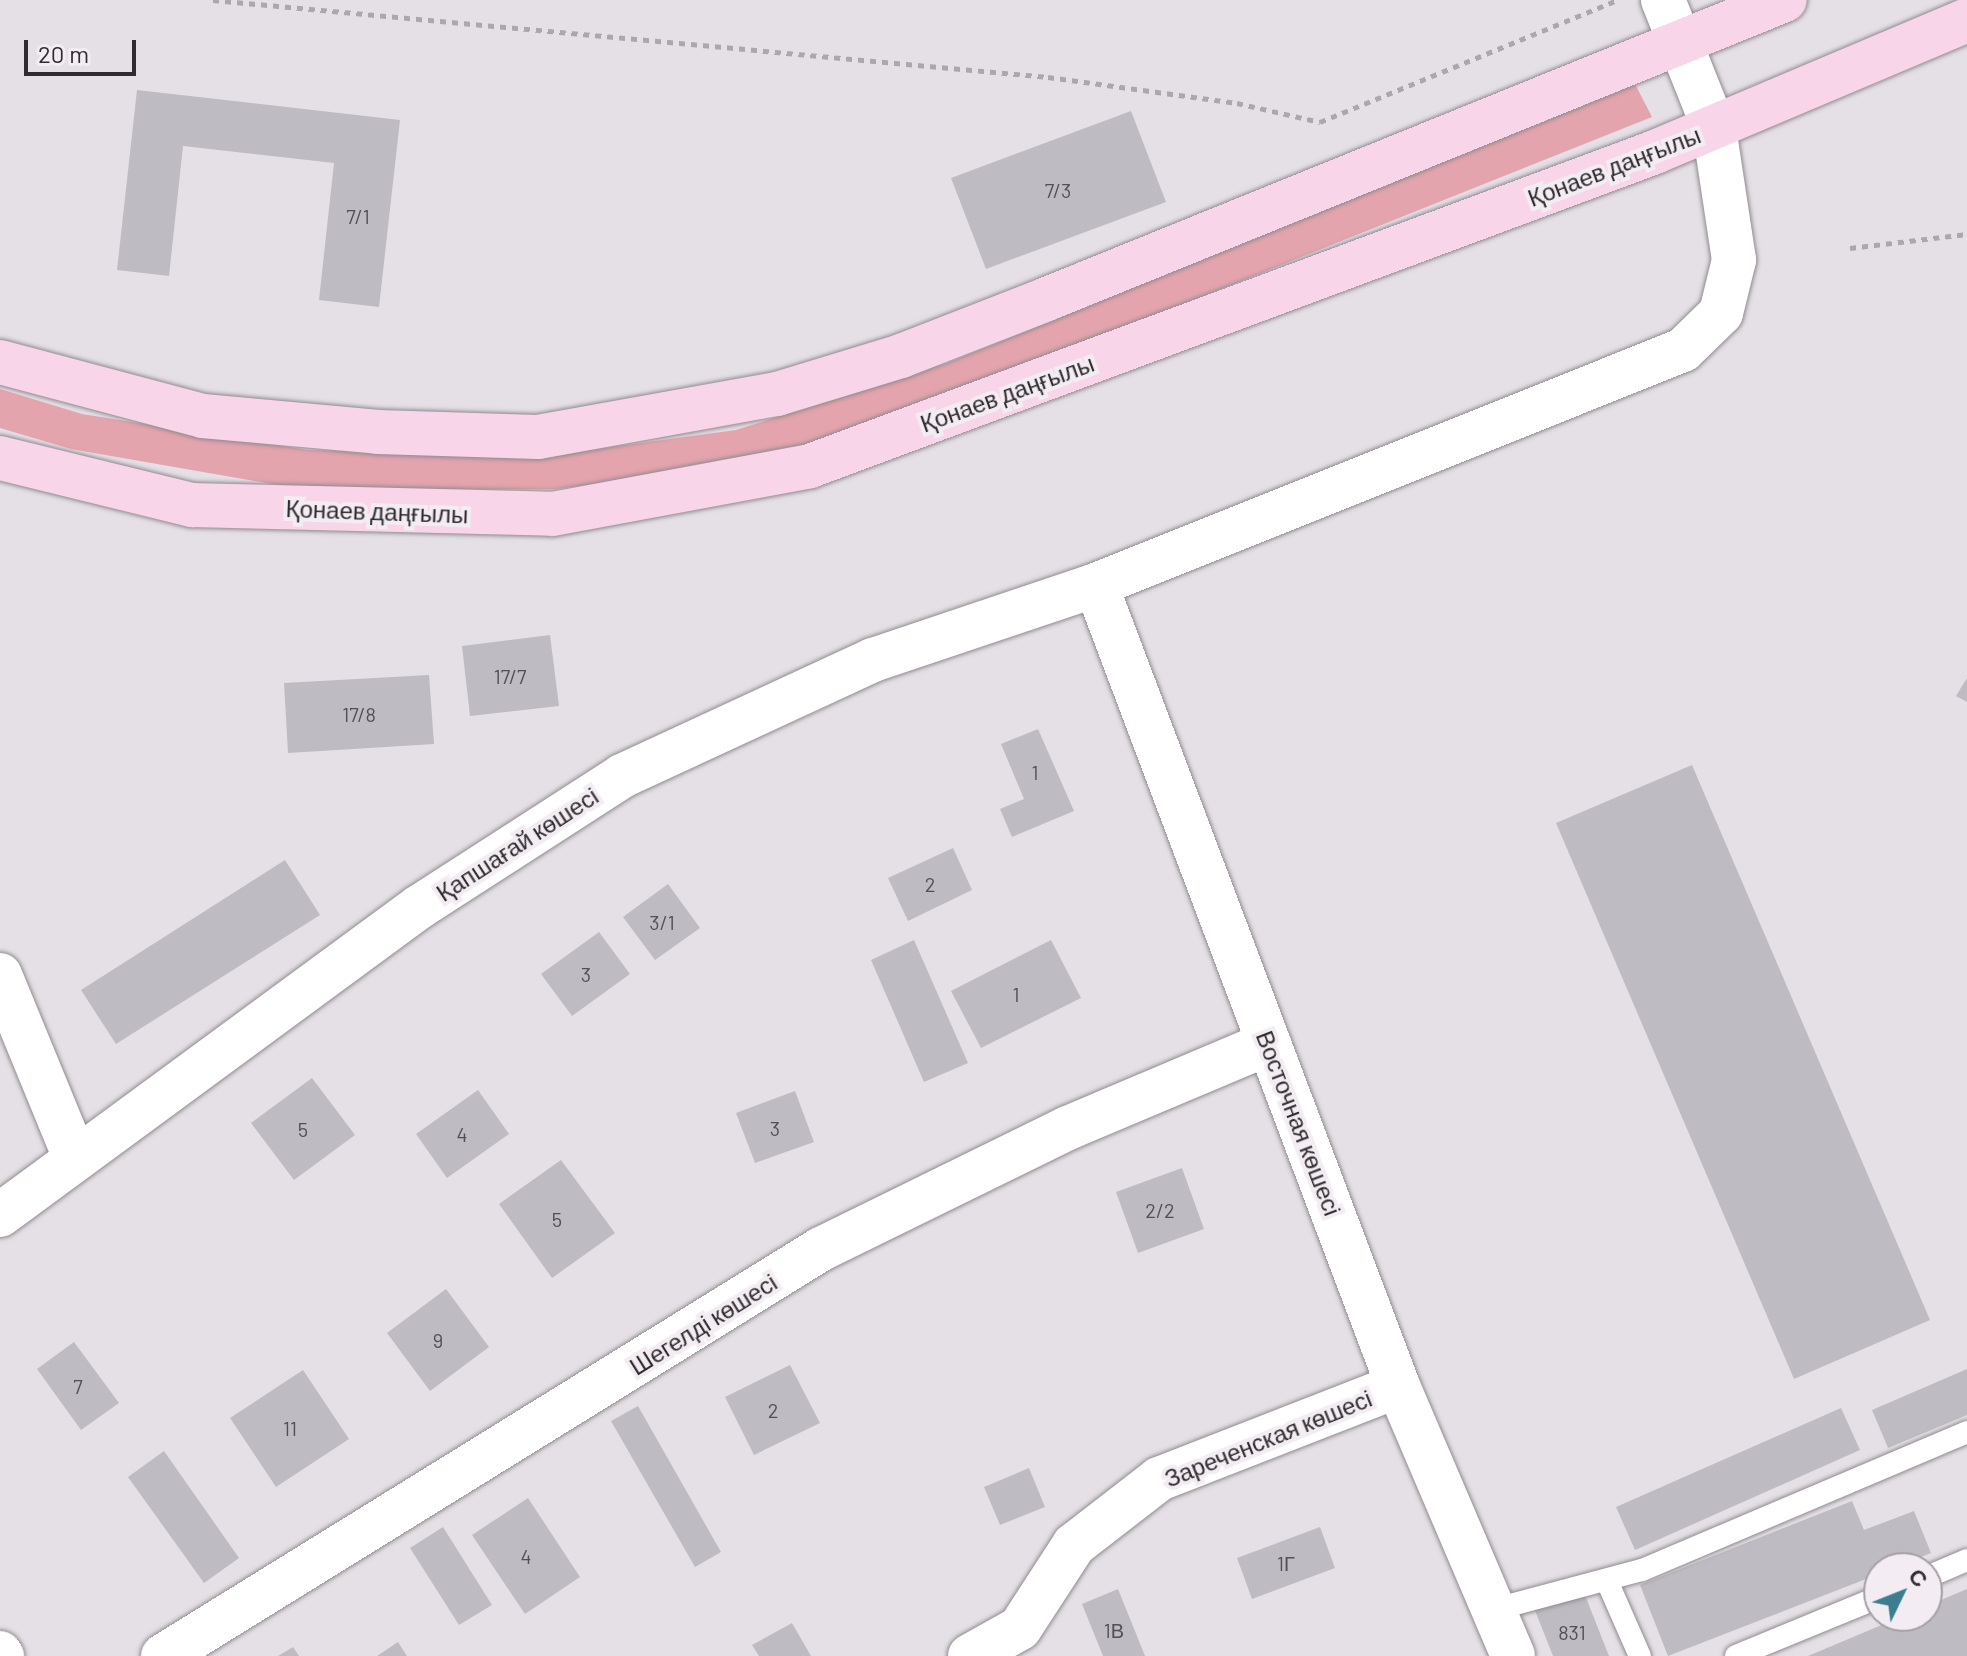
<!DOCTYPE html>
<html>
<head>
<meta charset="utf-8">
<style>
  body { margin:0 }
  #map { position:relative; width:1967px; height:1656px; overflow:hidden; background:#e5e0e5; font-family:Barlow,sans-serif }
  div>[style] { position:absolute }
  .green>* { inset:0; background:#e4a4ad }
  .building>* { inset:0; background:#bebbc2 }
  .path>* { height:5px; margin-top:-2.5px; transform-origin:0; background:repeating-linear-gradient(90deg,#aca7ab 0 6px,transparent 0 12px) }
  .roads { filter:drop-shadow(0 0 2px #908b90) drop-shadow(0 0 2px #908b90) }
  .service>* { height:22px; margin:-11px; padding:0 11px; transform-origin:11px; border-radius:11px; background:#fff }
  .minor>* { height:44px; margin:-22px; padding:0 22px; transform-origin:22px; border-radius:22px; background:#fff }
  .secondary>* { height:44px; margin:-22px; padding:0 22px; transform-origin:22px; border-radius:22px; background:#f8d5e8 }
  span { translate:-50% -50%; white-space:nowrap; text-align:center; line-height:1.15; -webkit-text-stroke:8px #f3edf3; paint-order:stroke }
  .number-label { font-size:20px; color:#535053 }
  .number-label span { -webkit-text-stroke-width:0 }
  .street-label { font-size:24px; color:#2f2c2e }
  .north { position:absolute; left:1863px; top:1552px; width:80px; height:80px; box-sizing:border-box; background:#f3edf3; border:2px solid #a5a0a4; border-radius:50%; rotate:47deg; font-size:22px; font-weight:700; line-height:32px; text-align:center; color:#2f2c2e }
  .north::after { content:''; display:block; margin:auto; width:28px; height:36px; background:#3c7e8f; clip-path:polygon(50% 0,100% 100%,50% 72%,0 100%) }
  .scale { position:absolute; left:24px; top:40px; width:112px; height:36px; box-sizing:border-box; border:4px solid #2f2c2e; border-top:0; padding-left:10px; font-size:24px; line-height:28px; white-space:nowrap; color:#2f2c2e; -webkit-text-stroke:6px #f3edf3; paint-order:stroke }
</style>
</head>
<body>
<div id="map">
  <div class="green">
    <div style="clip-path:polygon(1635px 84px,1652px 117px,958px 394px,739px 467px,555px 489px,307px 490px,71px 449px,0 428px,0 389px,82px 414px,308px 450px,545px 456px,736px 430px,945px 364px)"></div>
  </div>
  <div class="building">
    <div style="clip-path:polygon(137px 90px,400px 120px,379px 307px,319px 300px,334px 163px,183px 146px,169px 276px,117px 270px)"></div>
    <div style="clip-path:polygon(1131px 111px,1166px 202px,986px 269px,951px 178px)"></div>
    <div style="clip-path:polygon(550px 635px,559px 706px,470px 716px,462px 646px)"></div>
    <div style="clip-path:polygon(429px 675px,434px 744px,288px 753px,284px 683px)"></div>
    <div style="clip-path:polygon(1967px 678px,1967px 702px,1956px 696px)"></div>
    <div style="clip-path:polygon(1038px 729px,1074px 811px,1012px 837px,1000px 809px,1024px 799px,1001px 744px)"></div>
    <div style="clip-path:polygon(1692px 765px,1930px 1320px,1794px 1379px,1556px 823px)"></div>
    <div style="clip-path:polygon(953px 848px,972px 890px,908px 921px,888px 878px)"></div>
    <div style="clip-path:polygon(285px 860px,320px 915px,116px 1044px,81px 990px)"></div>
    <div style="clip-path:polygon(668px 884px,700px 928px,655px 960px,623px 917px)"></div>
    <div style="clip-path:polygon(599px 932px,630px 974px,572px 1016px,541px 974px)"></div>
    <div style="clip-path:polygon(914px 940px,968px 1063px,924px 1082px,871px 960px)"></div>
    <div style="clip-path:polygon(1051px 940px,1081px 998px,981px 1048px,951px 991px)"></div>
    <div style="clip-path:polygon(312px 1078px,355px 1135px,294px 1180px,251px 1123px)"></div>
    <div style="clip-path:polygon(478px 1090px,509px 1134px,447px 1178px,416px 1134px)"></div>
    <div style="clip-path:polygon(795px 1091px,814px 1142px,755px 1163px,736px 1113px)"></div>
    <div style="clip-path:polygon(561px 1160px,615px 1233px,552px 1278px,499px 1204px)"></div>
    <div style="clip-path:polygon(1182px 1168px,1204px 1229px,1138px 1253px,1116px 1192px)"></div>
    <div style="clip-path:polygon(446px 1289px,489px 1347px,430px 1391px,387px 1333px)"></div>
    <div style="clip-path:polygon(74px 1342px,119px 1403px,81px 1430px,37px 1369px)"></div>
    <div style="clip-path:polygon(790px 1365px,820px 1423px,754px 1455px,725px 1397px)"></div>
    <div style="clip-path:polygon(1967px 1369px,1967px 1415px,1888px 1448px,1872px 1410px)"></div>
    <div style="clip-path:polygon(303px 1370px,349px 1439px,276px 1487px,230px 1418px)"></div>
    <div style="clip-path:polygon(638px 1406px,721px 1552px,695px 1567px,611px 1421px)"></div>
    <div style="clip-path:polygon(1841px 1408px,1860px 1450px,1635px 1550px,1616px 1507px)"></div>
    <div style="clip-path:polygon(164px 1451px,239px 1558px,204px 1583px,128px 1477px)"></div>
    <div style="clip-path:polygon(1029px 1468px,1045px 1507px,1000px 1525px,984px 1487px)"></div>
    <div style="clip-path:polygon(528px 1498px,580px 1577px,525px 1614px,472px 1535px)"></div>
    <div style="clip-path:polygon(1852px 1501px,1864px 1530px,1914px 1511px,1931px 1553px,1894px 1568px,1879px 1568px,1879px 1574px,1668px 1656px,1640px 1585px)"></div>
    <div style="clip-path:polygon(443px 1527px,492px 1605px,459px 1625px,410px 1548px)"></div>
    <div style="clip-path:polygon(1320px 1527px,1335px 1568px,1252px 1599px,1237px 1558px)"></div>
    <div style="clip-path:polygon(1118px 1589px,1145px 1656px,1103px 1656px,1082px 1604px)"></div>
    <div style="clip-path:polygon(1967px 1589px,1967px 1656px,1808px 1656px,1903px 1616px,1927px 1616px,1927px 1606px)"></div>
    <div style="clip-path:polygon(1583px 1590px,1609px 1656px,1553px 1656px,1534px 1608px)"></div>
    <div style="clip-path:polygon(792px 1623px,811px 1656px,759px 1656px,752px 1645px)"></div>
    <div style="clip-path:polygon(398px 1642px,407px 1656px,377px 1656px)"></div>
    <div style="clip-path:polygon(293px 1647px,299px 1656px,278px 1656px)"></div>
  </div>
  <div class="path">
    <div style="left:213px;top:0;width:839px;rotate:5.27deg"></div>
    <div style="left:1048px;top:77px;width:191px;rotate:7.8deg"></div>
    <div style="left:1237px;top:103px;width:85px;rotate:12.9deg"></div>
    <div style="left:1320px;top:122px;width:321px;rotate:-22.3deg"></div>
    <div style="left:1850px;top:248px;width:118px;rotate:-6.8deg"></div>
  </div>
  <div class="roads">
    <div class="service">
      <div style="left:1927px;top:1577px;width:43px;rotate:-23deg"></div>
      <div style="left:1607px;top:1581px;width:82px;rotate:66.3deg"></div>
      <div style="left:1496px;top:1609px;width:151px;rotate:-15deg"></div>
      <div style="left:1642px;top:1570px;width:353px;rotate:-23deg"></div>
      <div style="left:1736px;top:1656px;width:155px;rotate:-22.4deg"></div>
    </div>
    <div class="minor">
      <div style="left:1096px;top:585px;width:856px;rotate:69.34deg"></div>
      <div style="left:1398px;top:1386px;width:293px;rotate:66.9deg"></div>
      <div style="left:0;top:975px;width:198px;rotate:67.7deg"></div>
      <div style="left:0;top:1215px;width:520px;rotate:-36.32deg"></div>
      <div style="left:419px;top:907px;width:242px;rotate:-32.8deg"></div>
      <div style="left:622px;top:776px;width:277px;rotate:-24.8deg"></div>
      <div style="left:873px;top:660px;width:235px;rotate:-18.6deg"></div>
      <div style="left:1096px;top:585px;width:632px;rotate:-21.82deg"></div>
      <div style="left:1683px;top:350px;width:53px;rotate:-44.2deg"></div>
      <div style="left:1721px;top:313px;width:55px;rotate:-76.2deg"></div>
      <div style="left:1734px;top:260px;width:134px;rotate:-98.6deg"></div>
      <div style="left:1714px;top:128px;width:138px;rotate:-111.7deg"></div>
      <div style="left:0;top:1653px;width:4px;rotate:56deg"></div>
      <div style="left:163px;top:1656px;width:774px;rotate:-31.74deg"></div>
      <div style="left:821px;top:1249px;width:275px;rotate:-26.1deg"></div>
      <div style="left:1068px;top:1128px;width:218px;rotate:-22.9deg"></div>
      <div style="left:970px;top:1656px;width:57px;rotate:-29.2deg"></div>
      <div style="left:1020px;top:1628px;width:99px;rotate:-57deg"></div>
      <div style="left:1074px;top:1545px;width:108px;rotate:-37.8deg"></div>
      <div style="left:1159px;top:1479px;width:256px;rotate:-21.3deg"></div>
    </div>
    <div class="secondary">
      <div style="left:0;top:362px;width:210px;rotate:14.9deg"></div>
      <div style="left:203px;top:416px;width:176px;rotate:5.2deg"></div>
      <div style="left:378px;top:432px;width:160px;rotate:1.8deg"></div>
      <div style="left:538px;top:437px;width:243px;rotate:-10.2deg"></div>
      <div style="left:777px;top:394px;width:130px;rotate:-17deg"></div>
      <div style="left:901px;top:356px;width:157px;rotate:-21.3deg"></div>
      <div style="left:1047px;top:299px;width:796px;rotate:-22.06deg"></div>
      <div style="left:0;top:458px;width:198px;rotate:13.8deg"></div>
      <div style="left:192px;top:505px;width:360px;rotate:1.4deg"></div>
      <div style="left:552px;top:514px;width:262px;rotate:-10.5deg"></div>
      <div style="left:810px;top:466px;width:901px;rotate:-20.38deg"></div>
      <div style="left:1655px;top:152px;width:339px;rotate:-22.9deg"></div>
    </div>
  </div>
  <div class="number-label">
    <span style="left:1058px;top:190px">7/3</span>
    <span style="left:358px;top:216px">7/1</span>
    <span style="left:510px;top:676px">17/7</span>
    <span style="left:359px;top:714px">17/8</span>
    <span style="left:1035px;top:772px">1</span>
    <span style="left:930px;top:884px">2</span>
    <span style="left:662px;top:922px">3/1</span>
    <span style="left:586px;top:974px">3</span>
    <span style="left:1016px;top:994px">1</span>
    <span style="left:775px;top:1128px">3</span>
    <span style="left:303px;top:1129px">5</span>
    <span style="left:462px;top:1134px">4</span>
    <span style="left:1160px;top:1210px">2/2</span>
    <span style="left:557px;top:1219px">5</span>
    <span style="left:438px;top:1340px">9</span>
    <span style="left:78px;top:1386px">7</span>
    <span style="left:773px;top:1410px">2</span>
    <span style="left:290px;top:1428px">11</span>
    <span style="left:526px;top:1556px">4</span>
    <span style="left:1286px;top:1563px">1Г</span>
    <span style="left:1114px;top:1630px">1В</span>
    <span style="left:1572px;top:1632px">831</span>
  </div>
  <div class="street-label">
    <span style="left:1614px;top:166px;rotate:-21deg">Қонаев даңғылы</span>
    <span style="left:1007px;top:393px;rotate:-20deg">Қонаев даңғылы</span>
    <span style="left:377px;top:511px;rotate:2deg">Қонаев даңғылы</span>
    <span style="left:517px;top:844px;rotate:-33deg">Қапшағай көшесі</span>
    <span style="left:1299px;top:1123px;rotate:69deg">Восточная көшесі</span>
    <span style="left:703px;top:1324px;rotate:-32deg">Шегелді көшесі</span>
    <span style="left:1268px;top:1438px;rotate:-22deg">Зареченская көшесі</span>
  </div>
  <div class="north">С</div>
  <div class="scale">20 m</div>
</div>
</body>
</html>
